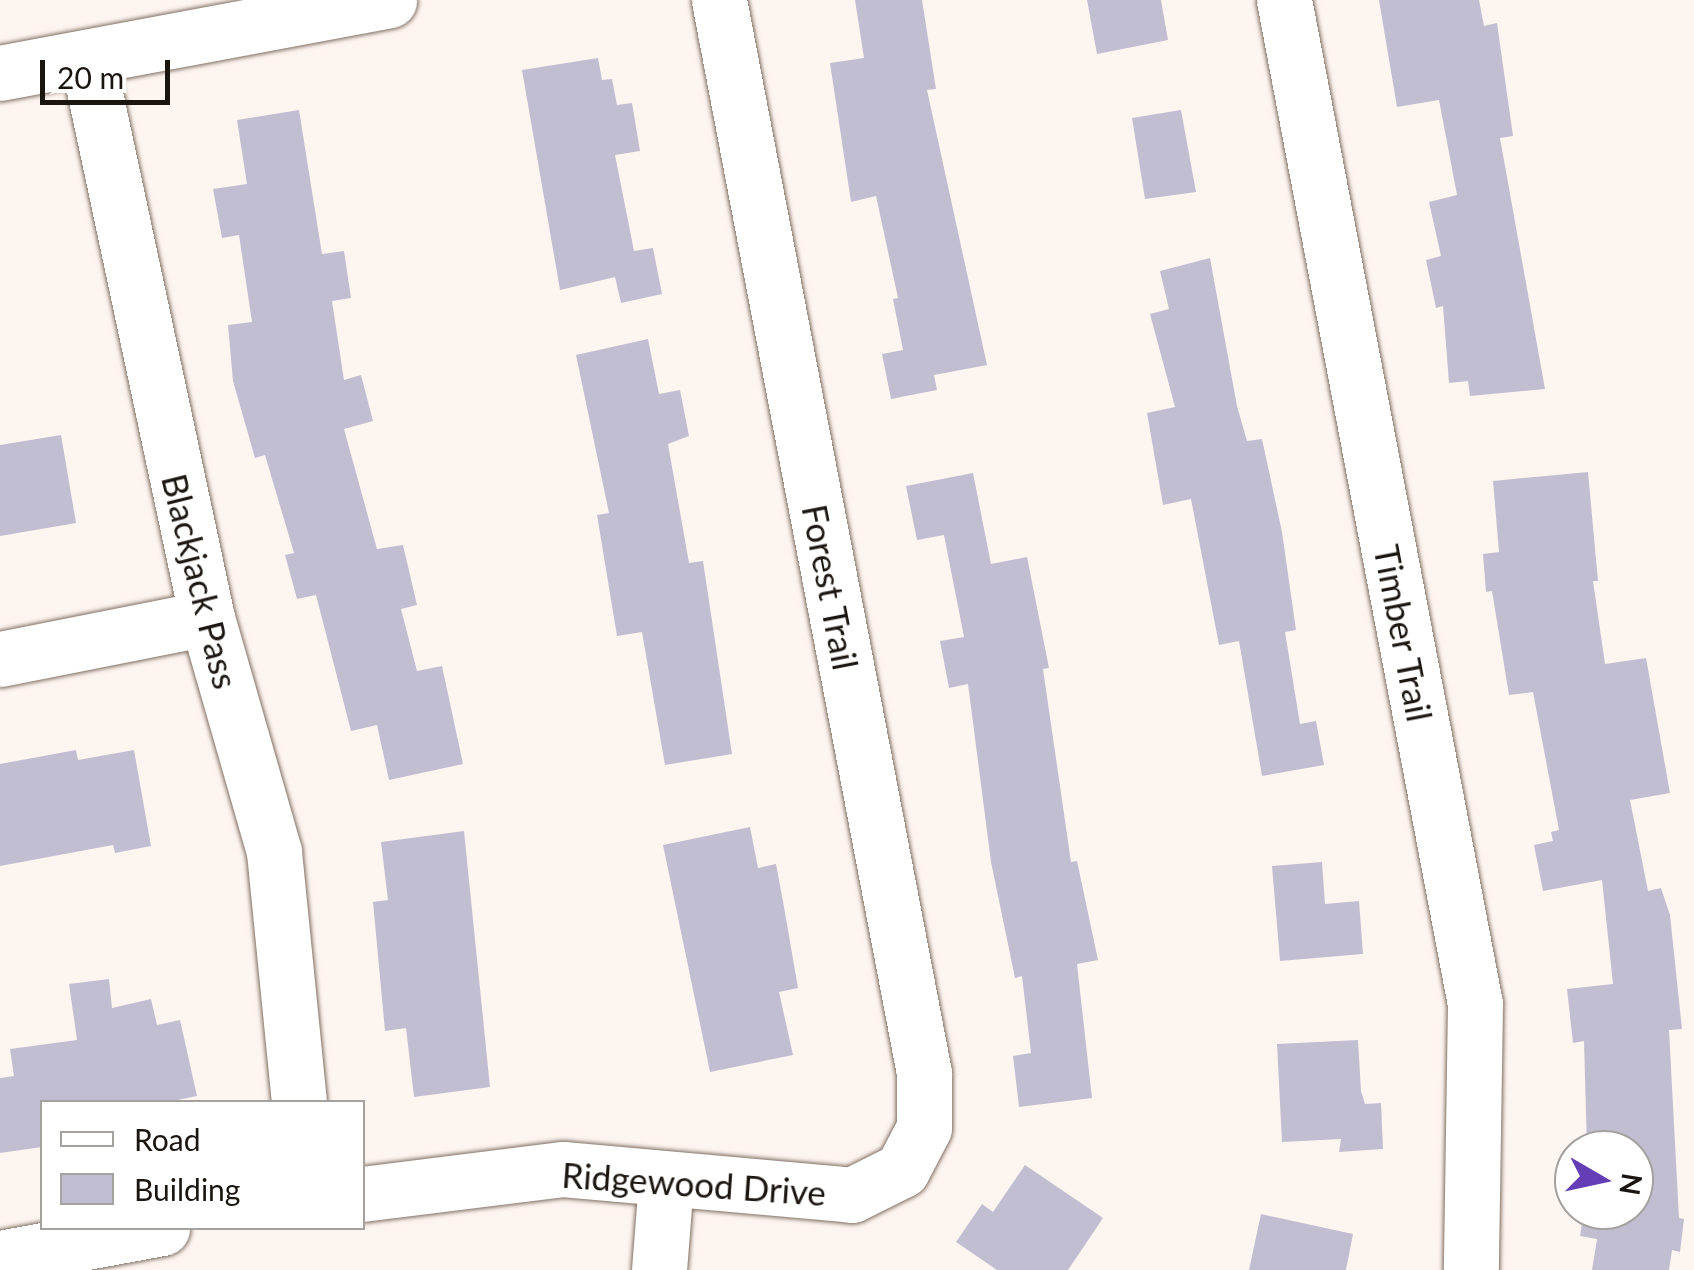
<!DOCTYPE html>
<html>
<head>
<meta charset="utf-8">
<style>
  body { margin:0 }
  #map { position:relative; width:1694px; height:1270px; overflow:hidden; background:#fdf5f0; font-family:Lato,sans-serif }
  div>[style] { position:absolute }
  .building>* { inset:0; background:#c2bed2 }
  .roads { filter:drop-shadow(0 0 2px #807063) drop-shadow(0 0 2px #807063) }
  .minor>* { height:55px; margin:-27.5px; padding:0 27.5px; transform-origin:27.5px; border-radius:27.5px; background:#fff }
  span { translate:-50% -50%; white-space:nowrap; text-align:center; line-height:1.15; -webkit-text-stroke:8px #fff; paint-order:stroke }
  .street-label { font-size:35px; color:#1b1510 }
  .legend { position:absolute; left:40px; top:1100px; width:325px; height:130px; box-sizing:border-box; background:#fff; border:2px solid #a4a19f; margin:0; padding:12px 18px; list-style:none; font-size:30px; color:#1b1510 }
  .legend li { display:flex; align-items:center; gap:20px; height:50px }
  .legend b { width:50px; border:2px solid #a4a19f }
  .north { position:absolute; left:1554px; top:1130px; width:100px; height:100px; box-sizing:border-box; background:#fff; border:2px solid #a4a19f; border-radius:50%; rotate:99deg; font-size:28px; font-weight:700; line-height:40px; text-align:center; color:#1b1510 }
  .north::after { content:''; display:block; margin:auto; width:35px; height:45px; background:#653eb6; clip-path:polygon(50% 0,100% 100%,50% 72%,0 100%) }
  .scale { position:absolute; left:40px; top:60px; width:130px; height:45px; box-sizing:border-box; border:5px solid #1b1510; border-top:0; padding-left:12px; font-size:30px; line-height:35px; white-space:nowrap; color:#1b1510; -webkit-text-stroke:8px #fff; paint-order:stroke }
</style>
</head>
<body>
<div id="map">
  <div class="building">
    <div style="clip-path:polygon(855px 0,922px 0,936px 89px,927px 90px,987px 365px,934px 375px,937px 390px,891px 399px,882px 354px,903px 350px,893px 299px,898px 298px,876px 196px,851px 202px,830px 63px,864px 58px)"></div>
    <div style="clip-path:polygon(1087px 0,1161px 0,1168px 40px,1097px 54px)"></div>
    <div style="clip-path:polygon(1379px 0,1479px 0,1484px 26px,1497px 23px,1513px 136px,1500px 138px,1545px 389px,1470px 396px,1468px 381px,1449px 383px,1443px 306px,1436px 308px,1426px 260px,1441px 256px,1429px 202px,1457px 195px,1439px 100px,1397px 107px)"></div>
    <div style="clip-path:polygon(598px 58px,602px 80px,612px 79px,617px 105px,632px 103px,640px 151px,615px 155px,634px 251px,653px 248px,662px 294px,621px 303px,615px 277px,560px 290px,522px 70px)"></div>
    <div style="clip-path:polygon(299px 110px,322px 254px,344px 251px,351px 298px,332px 301px,344px 380px,361px 375px,373px 421px,344px 429px,377px 549px,403px 545px,417px 605px,401px 609px,417px 671px,442px 666px,463px 764px,389px 780px,377px 725px,351px 731px,316px 595px,297px 599px,285px 555px,294px 553px,265px 455px,255px 458px,233px 381px,228px 325px,252px 322px,239px 235px,222px 238px,213px 189px,247px 184px,237px 120px)"></div>
    <div style="clip-path:polygon(1181px 110px,1196px 192px,1145px 199px,1132px 118px)"></div>
    <div style="clip-path:polygon(1210px 258px,1237px 406px,1247px 441px,1262px 439px,1282px 532px,1296px 630px,1285px 632px,1300px 724px,1316px 721px,1324px 765px,1262px 776px,1239px 641px,1219px 645px,1191px 499px,1163px 505px,1147px 413px,1175px 407px,1150px 314px,1169px 309px,1160px 271px)"></div>
    <div style="clip-path:polygon(648px 339px,659px 394px,680px 390px,689px 436px,668px 444px,689px 563px,703px 561px,732px 754px,665px 765px,642px 632px,617px 636px,597px 515px,609px 513px,576px 355px)"></div>
    <div style="clip-path:polygon(61px 435px,76px 523px,0 536px,0 445px)"></div>
    <div style="clip-path:polygon(1588px 472px,1598px 581px,1593px 581px,1605px 664px,1646px 658px,1670px 793px,1630px 800px,1648px 891px,1661px 888px,1670px 915px,1682px 1029px,1669px 1030px,1679px 1218px,1684px 1219px,1680px 1252px,1672px 1250px,1669px 1270px,1592px 1270px,1597px 1239px,1580px 1236px,1584px 1210px,1634px 1210px,1634px 1150px,1587px 1150px,1584px 1041px,1573px 1043px,1567px 989px,1613px 984px,1602px 880px,1543px 891px,1534px 845px,1553px 841px,1551px 832px,1559px 830px,1533px 692px,1509px 695px,1492px 591px,1486px 592px,1483px 554px,1499px 552px,1493px 481px)"></div>
    <div style="clip-path:polygon(973px 473px,991px 564px,1027px 557px,1049px 668px,1043px 669px,1071px 862px,1077px 861px,1098px 960px,1077px 964px,1092px 1098px,1019px 1107px,1013px 1056px,1031px 1053px,1022px 976px,1015px 978px,991px 862px,968px 684px,949px 688px,940px 641px,964px 637px,944px 535px,917px 540px,906px 486px)"></div>
    <div style="clip-path:polygon(76px 750px,78px 760px,134px 750px,151px 846px,115px 853px,113px 845px,0 866px,0 764px)"></div>
    <div style="clip-path:polygon(750px 827px,758px 868px,776px 864px,784px 907px,798px 988px,779px 992px,793px 1055px,710px 1072px,663px 845px)"></div>
    <div style="clip-path:polygon(464px 831px,490px 1087px,414px 1097px,406px 1028px,385px 1031px,373px 902px,388px 900px,381px 842px)"></div>
    <div style="clip-path:polygon(1322px 862px,1325px 904px,1359px 901px,1363px 954px,1280px 961px,1272px 866px)"></div>
    <div style="clip-path:polygon(109px 979px,112px 1008px,151px 999px,157px 1025px,180px 1020px,197px 1096px,168px 1102px,42px 1102px,42px 1147px,0 1153px,0 1078px,14px 1076px,10px 1049px,77px 1040px,69px 984px)"></div>
    <div style="clip-path:polygon(1358px 1040px,1361px 1091px,1365px 1104px,1381px 1103px,1383px 1149px,1339px 1152px,1341px 1139px,1282px 1142px,1277px 1044px)"></div>
    <div style="clip-path:polygon(1025px 1165px,1103px 1218px,1068px 1270px,997px 1270px,956px 1242px,982px 1204px,993px 1212px)"></div>
    <div style="clip-path:polygon(1261px 1214px,1353px 1234px,1346px 1270px,1249px 1270px)"></div>
  </div>
  <div class="roads">
    <div class="minor">
      <div style="left:1284px;top:0;width:1022px;rotate:79.23deg"></div>
      <div style="left:1475px;top:1004px;width:266px;rotate:90.9deg"></div>
      <div style="left:88px;top:61px;width:570px;rotate:77.94deg"></div>
      <div style="left:207px;top:618px;width:243px;rotate:74deg"></div>
      <div style="left:274px;top:852px;width:251px;rotate:84.3deg"></div>
      <div style="left:0;top:73px;width:396px;rotate:-10.6deg"></div>
      <div style="left:0;top:659px;width:211px;rotate:-11.2deg"></div>
      <div style="left:362px;top:1194px;width:203px;rotate:-7.1deg"></div>
      <div style="left:563px;top:1169px;width:290px;rotate:5.1deg"></div>
      <div style="left:852px;top:1195px;width:56px;rotate:-26.6deg"></div>
      <div style="left:902px;top:1170px;width:47px;rotate:-62.4deg"></div>
      <div style="left:924px;top:1128px;width:55px;rotate:-90deg"></div>
      <div style="left:924px;top:1073px;width:1092px;rotate:-100.82deg"></div>
      <div style="left:0;top:1258px;width:165px;rotate:-10.5deg"></div>
      <div style="left:659px;top:1270px;width:88px;rotate:-85.5deg"></div>
    </div>
  </div>
  <div class="street-label">
    <span style="left:201px;top:581px;rotate:76deg">Blackjack Pass</span>
    <span style="left:831px;top:587px;rotate:79deg">Forest Trail</span>
    <span style="left:1404px;top:633px;rotate:79deg">Timber Trail</span>
    <span style="left:694px;top:1183px;rotate:4deg">Ridgewood Drive</span>
  </div>
  <ul class="legend">
  <li><b style="height:12px;background:#fff"></b>Road</li>
  <li><b style="height:28px;background:#c2bed2"></b>Building</li>
  </ul>
  <div class="north">N</div>
  <div class="scale">20 m</div>
</div>
</body>
</html>
